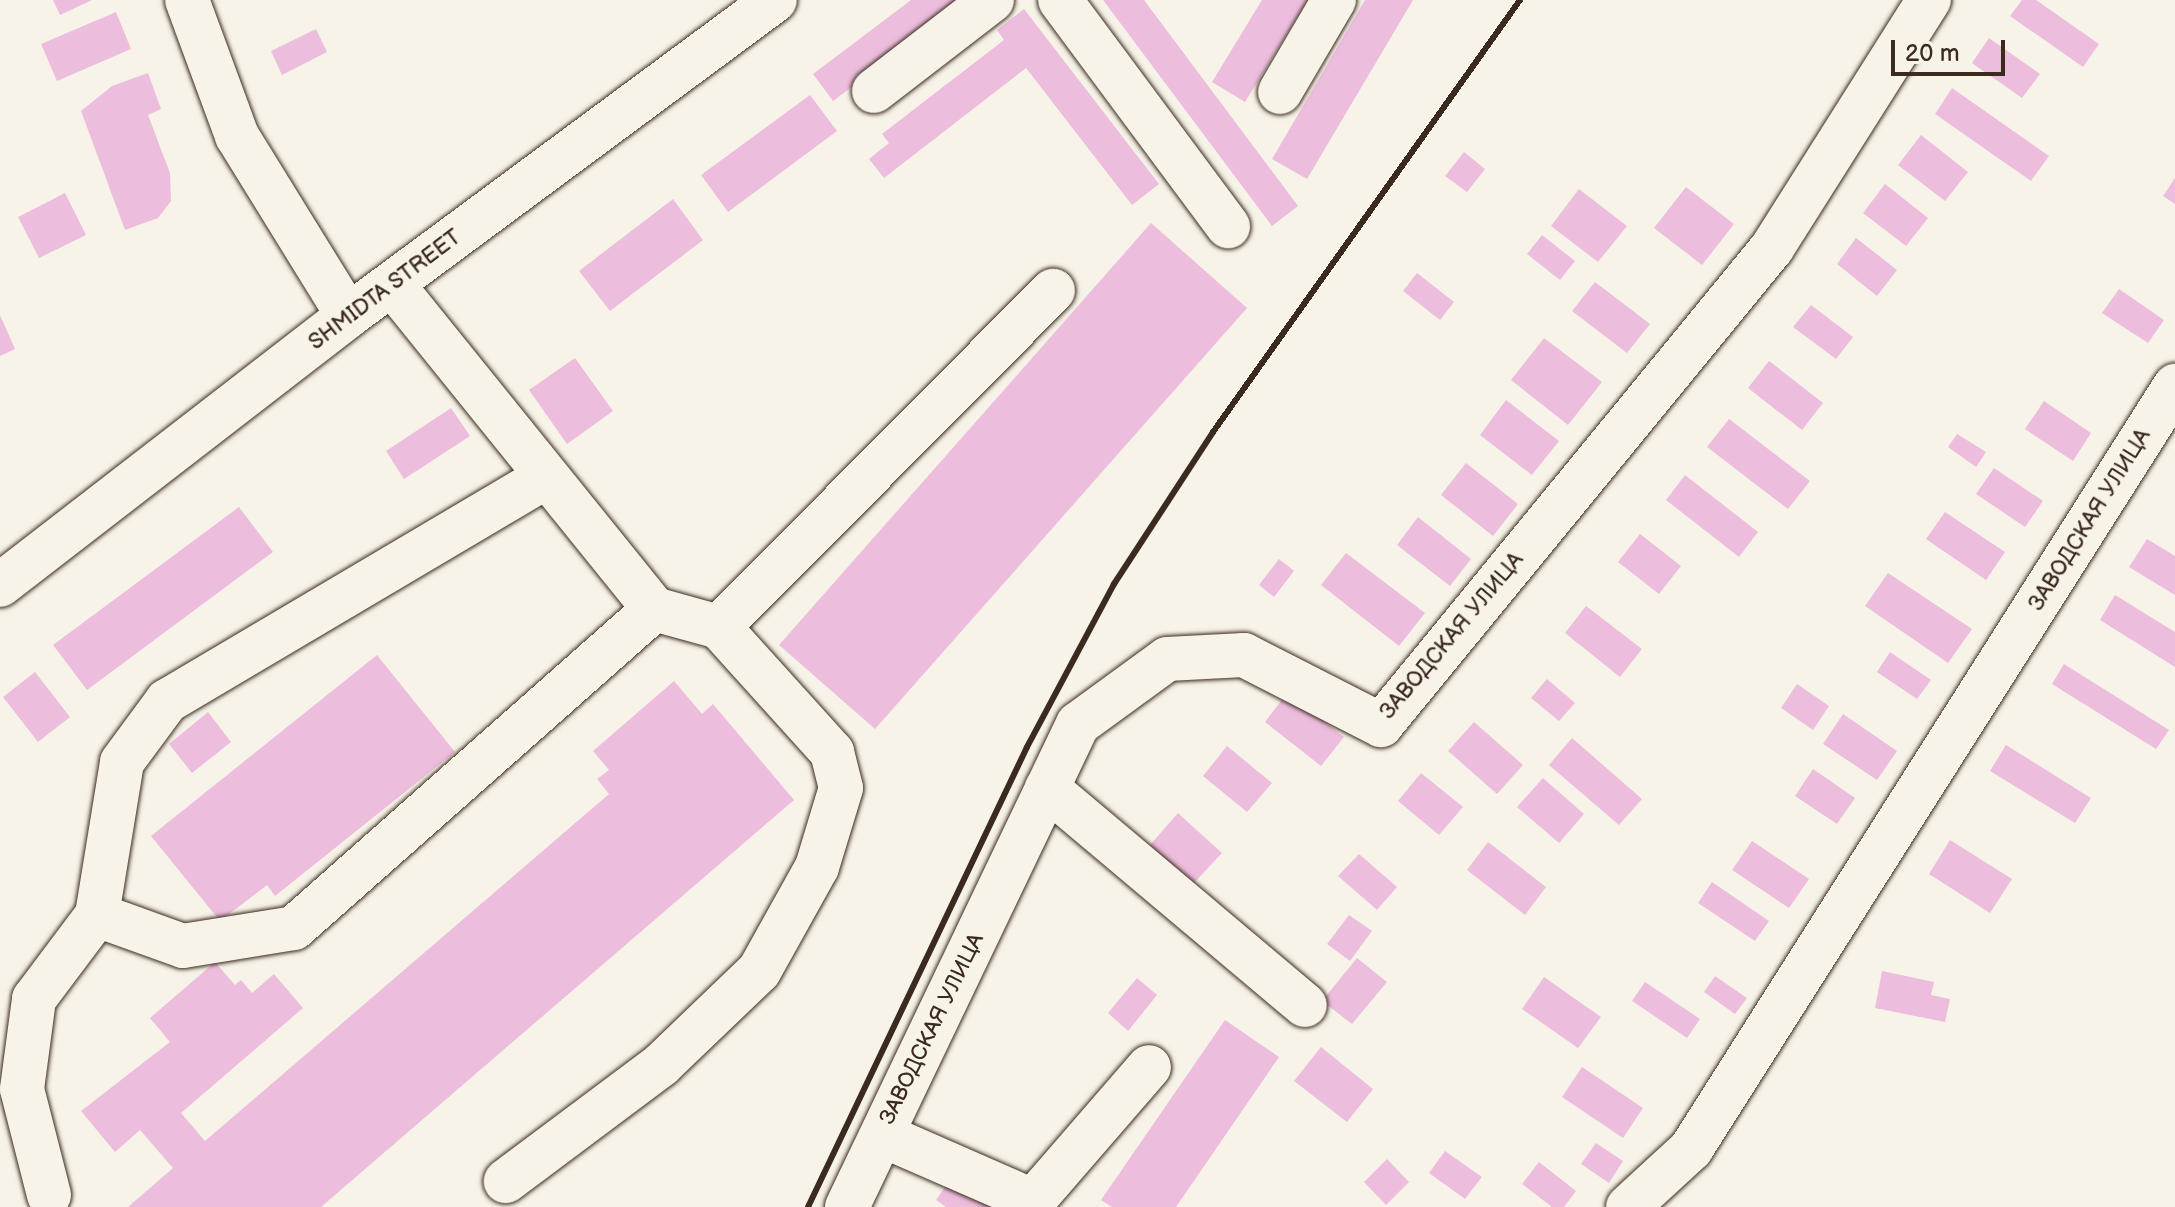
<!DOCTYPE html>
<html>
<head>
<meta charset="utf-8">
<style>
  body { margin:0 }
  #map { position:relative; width:2175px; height:1207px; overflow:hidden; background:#f7f3e8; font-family:"Balsamiq Sans",sans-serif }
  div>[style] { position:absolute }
  .building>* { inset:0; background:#edbdde }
  .roads { filter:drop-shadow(0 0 2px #3b2a1e) drop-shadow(0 0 2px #3b2a1e) }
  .minor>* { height:44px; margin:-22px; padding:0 22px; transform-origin:22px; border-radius:22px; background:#f7f3e8 }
  .rail>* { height:6px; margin:-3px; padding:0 3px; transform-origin:3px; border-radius:3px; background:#3b2a1e }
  span { translate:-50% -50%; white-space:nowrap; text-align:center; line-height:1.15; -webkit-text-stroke:8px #f7f3e8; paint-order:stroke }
  .street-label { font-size:22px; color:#3b2a1e }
  .scale { position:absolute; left:1891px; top:40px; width:114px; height:36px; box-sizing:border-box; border:4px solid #3b2a1e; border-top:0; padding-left:10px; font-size:24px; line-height:28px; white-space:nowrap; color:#3b2a1e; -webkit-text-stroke:6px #f7f3e8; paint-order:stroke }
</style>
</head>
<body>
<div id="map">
  <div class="building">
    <div style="clip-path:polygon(53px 0,92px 0,60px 15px)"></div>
    <div style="clip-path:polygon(911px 0,967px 0,833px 101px,813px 74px)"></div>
    <div style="clip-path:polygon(1103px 0,1144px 0,1298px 206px,1272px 226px)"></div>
    <div style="clip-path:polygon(1262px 0,1308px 0,1245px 102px,1212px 82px)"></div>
    <div style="clip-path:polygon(1365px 0,1413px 0,1307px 179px,1272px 159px)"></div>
    <div style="clip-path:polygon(2022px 0,2036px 0,2099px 44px,2083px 67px,2010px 16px)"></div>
    <div style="clip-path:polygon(1024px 9px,1159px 184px,1132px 205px,1026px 68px,884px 178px,869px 159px,889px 143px,882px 134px,1004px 40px,997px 30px)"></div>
    <div style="clip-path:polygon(116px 12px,131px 49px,57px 81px,41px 44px)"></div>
    <div style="clip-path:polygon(316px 29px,327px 52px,282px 75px,271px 51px)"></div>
    <div style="clip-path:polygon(1989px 38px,2040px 74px,2022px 98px,1972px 63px)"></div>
    <div style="clip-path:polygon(148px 73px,161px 109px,148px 115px,170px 173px,171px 201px,158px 218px,125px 230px,81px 111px,112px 86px)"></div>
    <div style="clip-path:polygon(1952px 88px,2049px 156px,2031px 181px,1935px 114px)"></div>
    <div style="clip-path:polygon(810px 95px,837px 131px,728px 212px,701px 175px)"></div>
    <div style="clip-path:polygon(1921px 135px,1968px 172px,1945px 201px,1898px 165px)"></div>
    <div style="clip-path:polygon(1464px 152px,1485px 169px,1467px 192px,1445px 176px)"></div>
    <div style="clip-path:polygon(2175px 178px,2175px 204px,2163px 196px)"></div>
    <div style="clip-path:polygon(1885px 184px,1928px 218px,1906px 246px,1863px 213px)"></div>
    <div style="clip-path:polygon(1686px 187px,1734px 224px,1702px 265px,1654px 228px)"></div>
    <div style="clip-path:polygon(1579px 189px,1627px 226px,1598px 262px,1551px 226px)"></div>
    <div style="clip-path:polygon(65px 193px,86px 235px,39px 258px,18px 217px)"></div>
    <div style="clip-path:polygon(673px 199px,703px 240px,610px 311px,579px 271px)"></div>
    <div style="clip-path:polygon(1151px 223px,1247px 308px,875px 729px,779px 645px)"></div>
    <div style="clip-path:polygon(1542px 235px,1575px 261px,1560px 280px,1527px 254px)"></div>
    <div style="clip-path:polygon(1856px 238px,1897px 270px,1877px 296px,1837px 264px)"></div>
    <div style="clip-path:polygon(1417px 273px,1454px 302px,1440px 320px,1403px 291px)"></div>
    <div style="clip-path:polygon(1595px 282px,1650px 324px,1627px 353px,1572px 311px)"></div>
    <div style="clip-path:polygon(2119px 289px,2164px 320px,2148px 343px,2102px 313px)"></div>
    <div style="clip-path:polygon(1811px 305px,1853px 337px,1836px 359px,1793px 327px)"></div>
    <div style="clip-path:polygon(0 315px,15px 349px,0 356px)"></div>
    <div style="clip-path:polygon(1544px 338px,1602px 382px,1568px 425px,1511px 380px)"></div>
    <div style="clip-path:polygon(575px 358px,613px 411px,567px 444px,529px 390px)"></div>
    <div style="clip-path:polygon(1769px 361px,1823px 403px,1802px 430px,1748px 388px)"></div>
    <div style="clip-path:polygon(1506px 400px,1559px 441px,1532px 475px,1480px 435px)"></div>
    <div style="clip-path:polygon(2044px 401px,2091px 433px,2073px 461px,2025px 429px)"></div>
    <div style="clip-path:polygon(451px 408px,470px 436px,404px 479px,386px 451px)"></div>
    <div style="clip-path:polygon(1729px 419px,1810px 481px,1788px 509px,1707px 447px)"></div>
    <div style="clip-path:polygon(1957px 434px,1986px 452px,1976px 467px,1948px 447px)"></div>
    <div style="clip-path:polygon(1466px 463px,1518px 504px,1493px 536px,1441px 495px)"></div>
    <div style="clip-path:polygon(1994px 468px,2043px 501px,2025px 527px,1976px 494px)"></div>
    <div style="clip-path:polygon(1685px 475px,1758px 532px,1739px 557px,1666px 500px)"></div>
    <div style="clip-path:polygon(239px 507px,273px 552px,87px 690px,53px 645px)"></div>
    <div style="clip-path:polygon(1945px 512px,2005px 552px,1986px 580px,1926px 539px)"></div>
    <div style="clip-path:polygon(1418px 517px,1471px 559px,1450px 586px,1397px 545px)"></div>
    <div style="clip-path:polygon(1640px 534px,1681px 566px,1659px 594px,1618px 562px)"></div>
    <div style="clip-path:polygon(2147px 539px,2175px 556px,2175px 595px,2129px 567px)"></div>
    <div style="clip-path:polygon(1346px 553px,1425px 613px,1399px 646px,1321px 585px)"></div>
    <div style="clip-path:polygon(1279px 559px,1294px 571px,1274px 597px,1259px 585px)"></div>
    <div style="clip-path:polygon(1888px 573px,1972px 629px,1948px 663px,1865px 606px)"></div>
    <div style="clip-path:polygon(2115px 595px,2175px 632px,2175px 667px,2100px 620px)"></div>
    <div style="clip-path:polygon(1586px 606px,1642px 649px,1620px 677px,1565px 633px)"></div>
    <div style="clip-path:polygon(1890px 652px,1931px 680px,1917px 699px,1877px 672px)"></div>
    <div style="clip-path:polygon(377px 655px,455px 752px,275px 896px,267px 885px,220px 921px,151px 836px)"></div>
    <div style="clip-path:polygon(2064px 664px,2169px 730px,2156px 749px,2052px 684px)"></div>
    <div style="clip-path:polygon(35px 672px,70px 717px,38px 742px,3px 697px)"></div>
    <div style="clip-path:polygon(1547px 679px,1575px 703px,1559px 721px,1531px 698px)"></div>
    <div style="clip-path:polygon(674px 681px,702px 714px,713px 704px,794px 800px,321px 1207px,128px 1207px,173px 1168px,140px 1130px,115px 1152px,81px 1111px,170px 1042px,150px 1018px,215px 962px,235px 985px,241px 980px,252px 993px,274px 974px,303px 1008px,181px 1113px,205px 1141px,609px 794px,597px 779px,609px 770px,593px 751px)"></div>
    <div style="clip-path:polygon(1797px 684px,1829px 706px,1813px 730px,1781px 708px)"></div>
    <div style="clip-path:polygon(1287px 693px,1344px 737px,1321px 766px,1265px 722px)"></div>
    <div style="clip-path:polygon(208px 712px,231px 742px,192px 773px,169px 744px)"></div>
    <div style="clip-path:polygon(1843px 714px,1897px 751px,1877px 780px,1823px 744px)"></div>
    <div style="clip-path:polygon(1474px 722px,1523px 765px,1497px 794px,1448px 751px)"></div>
    <div style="clip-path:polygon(1572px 738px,1642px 799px,1619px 825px,1549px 765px)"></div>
    <div style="clip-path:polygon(2006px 745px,2091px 798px,2075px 823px,1990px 771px)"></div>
    <div style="clip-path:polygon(1227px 746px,1272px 783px,1247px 812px,1203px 776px)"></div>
    <div style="clip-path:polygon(1813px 769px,1855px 798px,1837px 824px,1795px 796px)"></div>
    <div style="clip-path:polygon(1421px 773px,1463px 807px,1439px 835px,1398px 801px)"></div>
    <div style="clip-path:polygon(1543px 778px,1584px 814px,1559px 843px,1517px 807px)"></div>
    <div style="clip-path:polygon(1178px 813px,1222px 853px,1193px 884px,1150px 845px)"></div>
    <div style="clip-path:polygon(1950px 840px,2012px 879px,1990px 913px,1929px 874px)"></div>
    <div style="clip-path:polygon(1752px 841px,1809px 879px,1789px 908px,1732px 870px)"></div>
    <div style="clip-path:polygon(1488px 842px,1546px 887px,1525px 915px,1467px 870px)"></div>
    <div style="clip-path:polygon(1359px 854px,1397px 887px,1377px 910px,1338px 876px)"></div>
    <div style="clip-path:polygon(1712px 882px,1769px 921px,1755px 941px,1698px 903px)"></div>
    <div style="clip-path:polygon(1349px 915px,1372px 931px,1350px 961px,1327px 944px)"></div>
    <div style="clip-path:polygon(1357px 958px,1387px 982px,1352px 1024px,1322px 1001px)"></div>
    <div style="clip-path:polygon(1882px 971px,1934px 982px,1931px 995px,1950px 999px,1945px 1022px,1875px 1008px)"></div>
    <div style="clip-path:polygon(1715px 976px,1747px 998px,1735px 1014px,1704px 992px)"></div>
    <div style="clip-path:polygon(1544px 977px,1601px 1017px,1578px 1048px,1522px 1009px)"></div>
    <div style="clip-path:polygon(1137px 978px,1157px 995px,1128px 1031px,1108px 1013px)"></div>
    <div style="clip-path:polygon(1645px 982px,1700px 1019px,1687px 1038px,1632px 1001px)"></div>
    <div style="clip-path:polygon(1225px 1020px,1279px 1057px,1176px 1207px,1112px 1207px,1101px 1200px)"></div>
    <div style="clip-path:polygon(1321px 1047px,1373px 1089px,1347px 1122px,1294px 1081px)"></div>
    <div style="clip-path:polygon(1582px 1067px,1643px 1108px,1623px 1138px,1562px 1097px)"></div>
    <div style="clip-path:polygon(1596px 1143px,1623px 1161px,1609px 1183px,1581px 1164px)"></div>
    <div style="clip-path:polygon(1445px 1151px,1482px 1177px,1465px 1199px,1429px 1173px)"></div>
    <div style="clip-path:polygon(1387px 1159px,1409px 1182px,1386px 1205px,1364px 1182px)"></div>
    <div style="clip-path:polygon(1539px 1162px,1576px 1191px,1564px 1207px,1552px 1207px,1522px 1184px)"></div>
    <div style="clip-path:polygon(952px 1176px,999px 1207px,946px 1207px,936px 1200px)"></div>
  </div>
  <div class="roads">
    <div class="minor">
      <div style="left:187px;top:0;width:145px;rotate:69.8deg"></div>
      <div style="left:237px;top:136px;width:211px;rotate:58.3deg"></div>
      <div style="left:1060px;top:0;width:282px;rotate:53.4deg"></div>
      <div style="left:874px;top:91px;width:149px;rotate:-37.6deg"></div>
      <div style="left:1280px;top:92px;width:107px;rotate:-59.6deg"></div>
      <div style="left:392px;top:284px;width:417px;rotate:51.1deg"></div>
      <div style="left:654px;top:609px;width:67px;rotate:15.5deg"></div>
      <div style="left:719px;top:627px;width:169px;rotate:47.9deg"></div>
      <div style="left:832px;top:752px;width:37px;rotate:76deg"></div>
      <div style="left:841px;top:788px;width:83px;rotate:106.9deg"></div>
      <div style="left:817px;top:867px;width:119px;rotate:119.1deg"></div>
      <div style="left:759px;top:971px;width:136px;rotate:136.2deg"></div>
      <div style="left:661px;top:1065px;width:194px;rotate:143.2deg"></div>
      <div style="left:0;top:585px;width:440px;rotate:-37.7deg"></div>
      <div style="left:348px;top:316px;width:531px;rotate:-36.5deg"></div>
      <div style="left:719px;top:627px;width:474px;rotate:-45.2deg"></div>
      <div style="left:1047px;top:788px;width:337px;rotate:40.1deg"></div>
      <div style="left:97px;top:915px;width:91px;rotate:19.8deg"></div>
      <div style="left:183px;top:946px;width:112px;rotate:-9.2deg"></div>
      <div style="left:294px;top:928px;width:481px;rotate:-41.5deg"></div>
      <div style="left:882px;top:1135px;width:165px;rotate:23.6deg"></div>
      <div style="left:1033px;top:1201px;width:177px;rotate:-49.1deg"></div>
      <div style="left:49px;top:1195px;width:109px;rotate:-104.3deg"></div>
      <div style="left:22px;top:1089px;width:91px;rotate:-82.4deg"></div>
      <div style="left:34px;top:999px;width:105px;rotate:-53.1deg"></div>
      <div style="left:97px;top:915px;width:155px;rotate:-80.7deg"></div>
      <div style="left:122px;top:762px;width:76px;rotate:-53.6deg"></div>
      <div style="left:167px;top:701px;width:440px;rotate:-30.6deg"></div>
      <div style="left:847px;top:1207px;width:535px;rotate:-64.44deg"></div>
      <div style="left:1078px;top:724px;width:110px;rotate:-36.1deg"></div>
      <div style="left:1167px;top:659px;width:77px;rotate:-3deg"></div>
      <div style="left:1244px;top:655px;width:154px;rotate:27.1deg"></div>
      <div style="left:1381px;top:725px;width:617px;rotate:-50.66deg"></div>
      <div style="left:1772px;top:248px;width:294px;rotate:-57.7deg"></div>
      <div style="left:1628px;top:1207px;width:86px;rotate:-42.6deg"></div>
      <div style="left:1691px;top:1149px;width:904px;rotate:-57.61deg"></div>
    </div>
  </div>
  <div class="rail">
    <div style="left:808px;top:1207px;width:509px;rotate:-64.54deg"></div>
    <div style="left:1027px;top:747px;width:185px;rotate:-61.9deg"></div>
    <div style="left:1114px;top:584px;width:181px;rotate:-56.9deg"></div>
    <div style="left:1213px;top:432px;width:530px;rotate:-54.6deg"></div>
  </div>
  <div class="street-label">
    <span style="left:385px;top:290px;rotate:-37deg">SHMIDTA STREET</span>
    <span style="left:2090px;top:520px;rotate:-58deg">ЗАВОДСКАЯ УЛИЦА</span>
    <span style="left:1452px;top:636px;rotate:-50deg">ЗАВОДСКАЯ УЛИЦА</span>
    <span style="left:932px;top:1029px;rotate:-64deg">ЗАВОДСКАЯ УЛИЦА</span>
  </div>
  <div class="scale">20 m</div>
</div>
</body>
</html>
